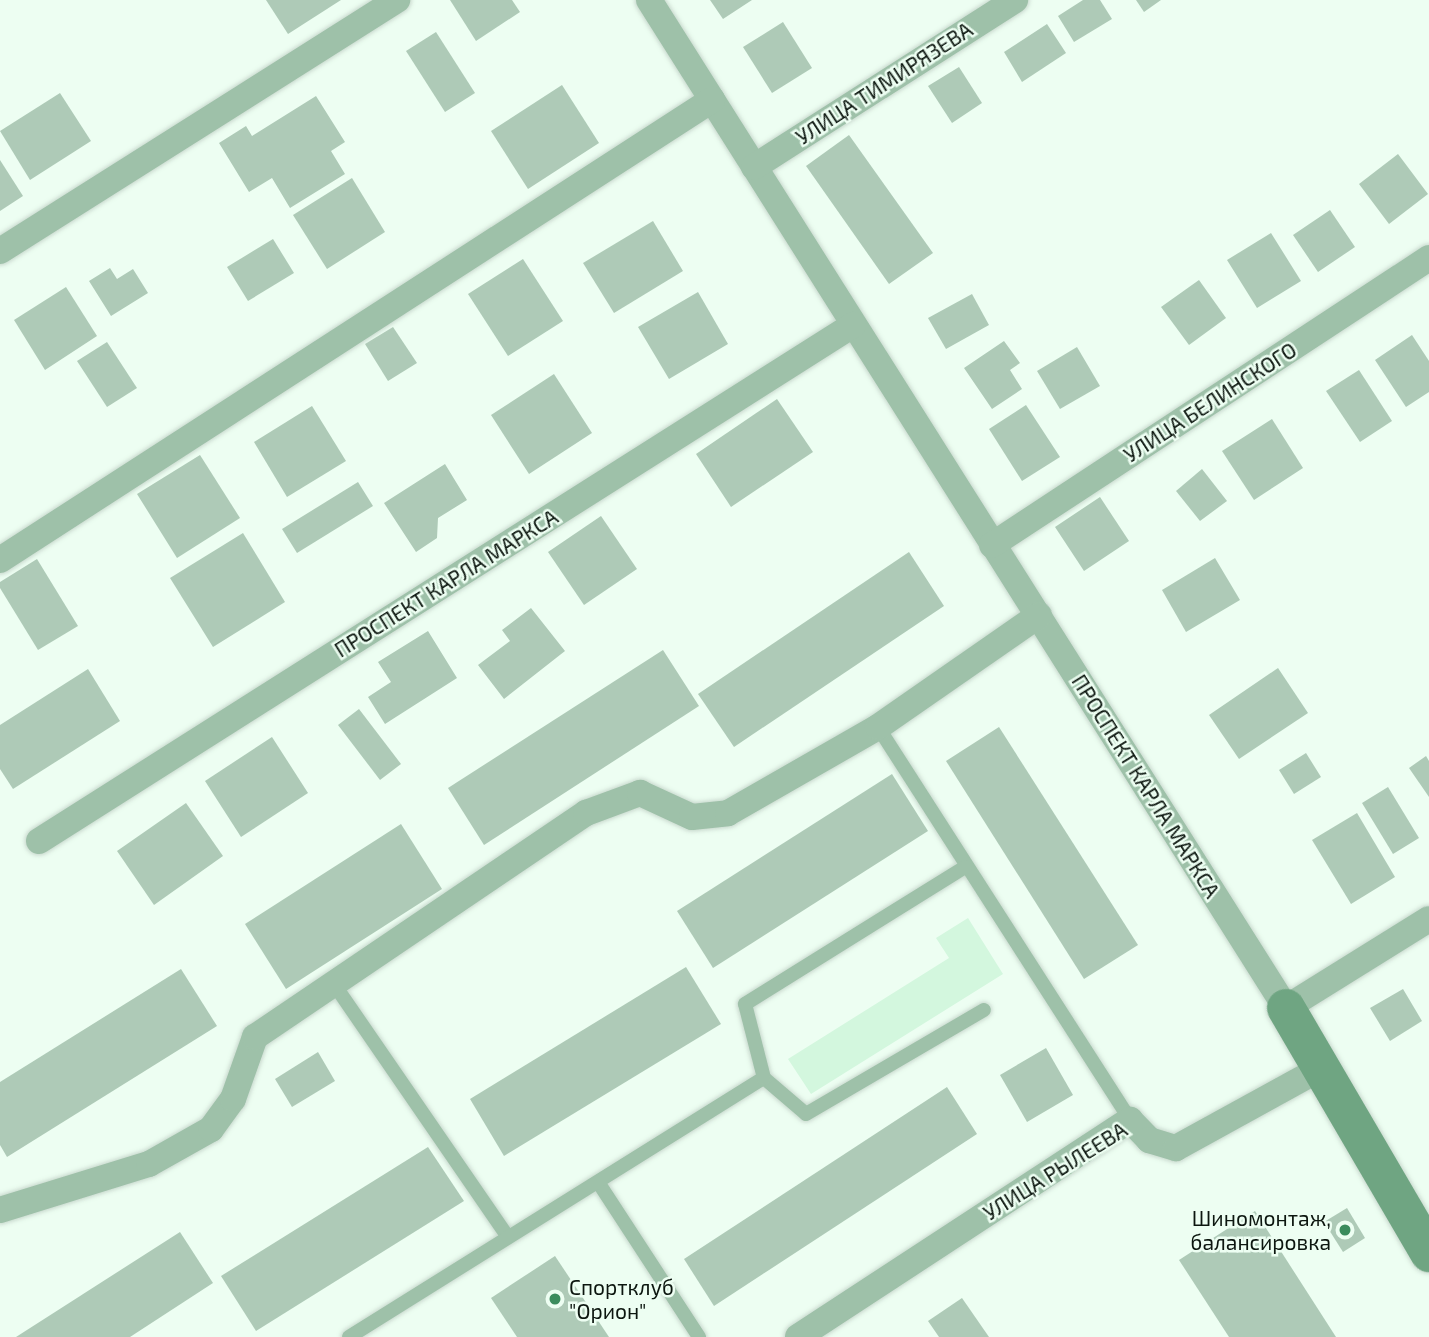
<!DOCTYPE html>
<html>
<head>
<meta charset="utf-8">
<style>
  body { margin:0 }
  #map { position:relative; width:1429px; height:1337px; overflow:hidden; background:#edfef2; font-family:"Exo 2",sans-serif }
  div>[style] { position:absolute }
  .built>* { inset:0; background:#d3f7de }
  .building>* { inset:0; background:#aecab7 }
  .roads { filter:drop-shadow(0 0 2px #c9d9ce) drop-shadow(0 0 2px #c9d9ce) }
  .lane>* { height:14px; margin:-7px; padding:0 7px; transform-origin:7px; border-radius:7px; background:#9ec1a9 }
  .street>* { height:26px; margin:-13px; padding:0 13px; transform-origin:13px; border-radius:13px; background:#9ec1a9 }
  .secondary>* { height:38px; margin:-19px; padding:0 19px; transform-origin:19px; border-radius:19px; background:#6fa582 }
  .dots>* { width:19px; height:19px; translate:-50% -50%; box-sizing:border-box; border:4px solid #edfef2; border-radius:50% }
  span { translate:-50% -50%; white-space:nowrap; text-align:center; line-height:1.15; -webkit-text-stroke:5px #edfef2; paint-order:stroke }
  .street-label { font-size:21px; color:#0c160f }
  .poi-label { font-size:21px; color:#0c160f }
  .right { translate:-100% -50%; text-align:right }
  .left { translate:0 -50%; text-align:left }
</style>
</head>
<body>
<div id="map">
  <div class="built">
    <div style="clip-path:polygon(968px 918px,1003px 974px,811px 1094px,788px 1059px,949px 958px,936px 938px)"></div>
  </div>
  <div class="building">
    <div style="clip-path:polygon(266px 0,341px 0,288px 34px)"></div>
    <div style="clip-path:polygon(450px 0,512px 0,520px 12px,476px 41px)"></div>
    <div style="clip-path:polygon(710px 0,752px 0,723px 19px)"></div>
    <div style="clip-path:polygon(1083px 0,1100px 0,1112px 19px,1074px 42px,1058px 16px)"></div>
    <div style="clip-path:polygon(1136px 0,1161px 0,1144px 12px)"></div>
    <div style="clip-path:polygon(783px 22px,812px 68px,772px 93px,743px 47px)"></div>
    <div style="clip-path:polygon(1047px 24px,1066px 53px,1022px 82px,1004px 52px)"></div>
    <div style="clip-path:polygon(436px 32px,475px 93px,445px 112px,406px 51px)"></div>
    <div style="clip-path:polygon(959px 67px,982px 103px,952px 123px,928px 86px)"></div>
    <div style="clip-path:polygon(562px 85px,599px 143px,528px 189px,491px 131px)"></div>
    <div style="clip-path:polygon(60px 93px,91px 141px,30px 180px,0 131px)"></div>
    <div style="clip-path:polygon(316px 96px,345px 142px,331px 151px,345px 174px,290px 208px,272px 178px,249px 192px,219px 143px,246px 126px,252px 136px)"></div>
    <div style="clip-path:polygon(849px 135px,933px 253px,889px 284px,806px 166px)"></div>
    <div style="clip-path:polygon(1398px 154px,1428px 194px,1389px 224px,1359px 184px)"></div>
    <div style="clip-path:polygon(0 160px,23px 196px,0 211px)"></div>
    <div style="clip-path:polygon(352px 178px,385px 232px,327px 269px,293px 215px)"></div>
    <div style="clip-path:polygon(1330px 210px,1355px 247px,1318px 272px,1293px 235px)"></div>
    <div style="clip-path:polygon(653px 221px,683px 271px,614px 313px,583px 263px)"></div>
    <div style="clip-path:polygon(1271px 233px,1301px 281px,1257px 308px,1227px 260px)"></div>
    <div style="clip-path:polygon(273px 239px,294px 273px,248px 301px,227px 267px)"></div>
    <div style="clip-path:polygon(523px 259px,563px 321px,508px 356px,468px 294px)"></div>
    <div style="clip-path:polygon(110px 268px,117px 279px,133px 269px,148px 293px,111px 316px,89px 281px)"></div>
    <div style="clip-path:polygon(1199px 280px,1226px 318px,1189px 345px,1161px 307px)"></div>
    <div style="clip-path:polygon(66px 287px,97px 336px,45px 370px,14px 320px)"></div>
    <div style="clip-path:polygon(698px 292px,728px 344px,669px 379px,638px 327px)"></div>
    <div style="clip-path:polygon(972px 294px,989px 325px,946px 349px,928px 318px)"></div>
    <div style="clip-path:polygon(393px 327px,417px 363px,388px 381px,365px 344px)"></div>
    <div style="clip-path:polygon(1412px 335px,1429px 361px,1429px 392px,1406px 407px,1375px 360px)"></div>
    <div style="clip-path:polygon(1004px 341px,1020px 363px,1010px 370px,1022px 389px,992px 409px,964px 368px)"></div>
    <div style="clip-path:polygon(107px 342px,137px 388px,107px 407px,77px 361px)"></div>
    <div style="clip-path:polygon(1077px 347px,1100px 386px,1060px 409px,1037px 371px)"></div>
    <div style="clip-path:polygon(1359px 370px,1392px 421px,1360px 442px,1326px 391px)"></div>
    <div style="clip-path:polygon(554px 374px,592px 433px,529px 474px,491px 415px)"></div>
    <div style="clip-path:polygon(777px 399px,813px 452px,731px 507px,696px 454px)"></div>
    <div style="clip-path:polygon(1026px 405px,1060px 457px,1022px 481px,989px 429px)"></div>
    <div style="clip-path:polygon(312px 406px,346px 461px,287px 497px,254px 442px)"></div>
    <div style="clip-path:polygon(1272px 419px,1303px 468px,1254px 500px,1222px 451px)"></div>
    <div style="clip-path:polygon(200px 455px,240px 518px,177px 558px,137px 494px)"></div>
    <div style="clip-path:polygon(445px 464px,467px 500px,438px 518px,437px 538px,416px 552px,384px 503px)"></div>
    <div style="clip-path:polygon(1202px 469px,1227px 501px,1200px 521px,1176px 491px)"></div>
    <div style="clip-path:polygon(358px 482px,373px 506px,297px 553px,282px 529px)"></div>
    <div style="clip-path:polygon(1100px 497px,1129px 541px,1084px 571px,1055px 527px)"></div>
    <div style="clip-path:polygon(601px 516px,637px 569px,584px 605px,548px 552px)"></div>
    <div style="clip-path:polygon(243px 533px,285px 602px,213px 647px,170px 578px)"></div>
    <div style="clip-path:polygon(909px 552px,944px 606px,734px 747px,698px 694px)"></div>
    <div style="clip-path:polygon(1215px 558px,1240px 600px,1186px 632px,1162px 590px)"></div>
    <div style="clip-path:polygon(37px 559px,78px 626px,38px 650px,0 588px,0 582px)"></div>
    <div style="clip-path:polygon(531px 608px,565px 651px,504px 699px,478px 665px,510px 641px,502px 630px)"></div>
    <div style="clip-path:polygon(428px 631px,457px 678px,385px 724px,368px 697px,391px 682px,378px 662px)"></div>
    <div style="clip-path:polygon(663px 650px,699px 706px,484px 845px,448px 788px)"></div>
    <div style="clip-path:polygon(1278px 668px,1308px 713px,1239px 759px,1209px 715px)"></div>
    <div style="clip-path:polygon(88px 669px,120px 721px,13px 789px,0 769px,0 725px)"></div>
    <div style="clip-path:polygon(359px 709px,401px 764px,380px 780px,338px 725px)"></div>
    <div style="clip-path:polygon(999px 727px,1138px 945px,1084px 979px,946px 761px)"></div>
    <div style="clip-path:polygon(272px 737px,308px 793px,241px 837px,205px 781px)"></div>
    <div style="clip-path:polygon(1306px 753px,1321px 777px,1294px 794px,1279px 770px)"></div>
    <div style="clip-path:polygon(1426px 756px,1429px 761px,1429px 797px,1409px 768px)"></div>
    <div style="clip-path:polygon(892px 774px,928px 831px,713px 968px,677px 911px)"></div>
    <div style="clip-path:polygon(1388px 787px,1419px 838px,1393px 854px,1362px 803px)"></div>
    <div style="clip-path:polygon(186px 803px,223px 856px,154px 905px,117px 851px)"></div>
    <div style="clip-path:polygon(1357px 813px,1395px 877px,1351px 904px,1312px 840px)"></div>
    <div style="clip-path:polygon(401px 824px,442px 889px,286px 989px,245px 924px)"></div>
    <div style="clip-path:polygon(686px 967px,721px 1024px,504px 1156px,470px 1099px)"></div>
    <div style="clip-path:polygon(181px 969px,217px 1026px,7px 1157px,0 1145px,0 1082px)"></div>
    <div style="clip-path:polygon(1403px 989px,1422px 1021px,1390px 1041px,1370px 1008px)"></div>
    <div style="clip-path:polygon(1046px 1048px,1073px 1095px,1027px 1122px,1000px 1075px)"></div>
    <div style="clip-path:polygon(318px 1052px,335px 1081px,292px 1107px,275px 1079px)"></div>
    <div style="clip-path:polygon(947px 1087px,977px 1134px,714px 1306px,684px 1259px)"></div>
    <div style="clip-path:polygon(428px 1147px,464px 1201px,256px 1331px,221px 1276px)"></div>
    <div style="clip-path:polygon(1347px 1208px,1365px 1238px,1343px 1252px,1324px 1222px)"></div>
    <div style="clip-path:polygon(1255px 1211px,1336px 1337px,1229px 1337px,1179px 1260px)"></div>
    <div style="clip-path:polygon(180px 1232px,213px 1283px,130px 1337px,16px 1337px)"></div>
    <div style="clip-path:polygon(555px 1256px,609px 1337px,517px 1337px,491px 1298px)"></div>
    <div style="clip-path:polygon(962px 1298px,989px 1337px,939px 1337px,928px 1321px)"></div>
  </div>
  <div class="roads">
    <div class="lane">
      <div style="left:878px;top:727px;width:467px;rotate:57.3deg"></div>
      <div style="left:334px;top:984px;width:307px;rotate:55.5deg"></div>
      <div style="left:764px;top:1078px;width:55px;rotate:40.6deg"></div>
      <div style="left:806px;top:1114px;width:206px;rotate:-30.3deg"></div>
      <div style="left:598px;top:1182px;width:185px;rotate:56.9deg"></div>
      <div style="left:349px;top:1337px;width:489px;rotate:-32deg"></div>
      <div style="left:764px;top:1078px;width:76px;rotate:-104.4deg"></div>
      <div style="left:745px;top:1004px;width:259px;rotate:-31.9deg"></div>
    </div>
    <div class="street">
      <div style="left:649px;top:0;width:1192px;rotate:57.71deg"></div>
      <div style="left:1286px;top:1008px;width:168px;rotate:-31.9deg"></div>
      <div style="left:754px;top:167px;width:310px;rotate:-32.6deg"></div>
      <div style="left:0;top:251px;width:470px;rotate:-32.3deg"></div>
      <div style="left:992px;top:545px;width:523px;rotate:-33.29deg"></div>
      <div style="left:0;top:560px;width:848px;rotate:-32.87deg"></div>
      <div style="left:39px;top:841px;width:964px;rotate:-32.37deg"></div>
      <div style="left:0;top:1210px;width:156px;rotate:-17.2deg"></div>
      <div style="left:149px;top:1164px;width:71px;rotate:-29.4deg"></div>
      <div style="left:211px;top:1129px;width:37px;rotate:-54deg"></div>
      <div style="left:233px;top:1099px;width:66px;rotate:-70.5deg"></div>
      <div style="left:255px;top:1037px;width:400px;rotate:-34.1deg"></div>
      <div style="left:586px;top:813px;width:58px;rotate:-20.3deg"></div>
      <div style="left:640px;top:793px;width:57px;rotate:24.8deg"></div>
      <div style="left:692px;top:817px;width:36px;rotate:-6deg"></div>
      <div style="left:728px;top:813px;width:173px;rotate:-29.8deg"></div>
      <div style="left:878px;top:727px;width:196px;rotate:-34.8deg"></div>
      <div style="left:798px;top:1337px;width:397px;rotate:-33.2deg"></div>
      <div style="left:1130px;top:1120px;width:28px;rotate:46deg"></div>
      <div style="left:1149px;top:1140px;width:28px;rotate:17deg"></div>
      <div style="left:1176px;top:1148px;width:162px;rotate:-28.8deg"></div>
    </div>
    <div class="secondary">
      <div style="left:1286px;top:1008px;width:284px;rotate:59.7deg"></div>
    </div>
  </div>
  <div class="dots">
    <div style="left:1345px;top:1230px;background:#3b8c5d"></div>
    <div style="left:555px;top:1299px;background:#3b8c5d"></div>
  </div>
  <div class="street-label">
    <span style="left:884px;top:83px;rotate:-33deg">УЛИЦА ТИМИРЯЗЕВА</span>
    <span style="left:1210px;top:402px;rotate:-33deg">УЛИЦА БЕЛИНСКОГО</span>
    <span style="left:446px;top:583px;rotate:-32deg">ПРОСПЕКТ КАРЛА МАРКСА</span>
    <span style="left:1146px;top:786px;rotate:58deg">ПРОСПЕКТ КАРЛА МАРКСА</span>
    <span style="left:1055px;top:1171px;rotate:-32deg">УЛИЦА РЫЛЕЕВА</span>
  </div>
  <div class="poi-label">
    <span class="right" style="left:1331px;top:1230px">Шиномонтаж,<br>балансировка</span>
    <span class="left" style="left:569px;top:1299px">Спортклуб<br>"Орион"</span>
  </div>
</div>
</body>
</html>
